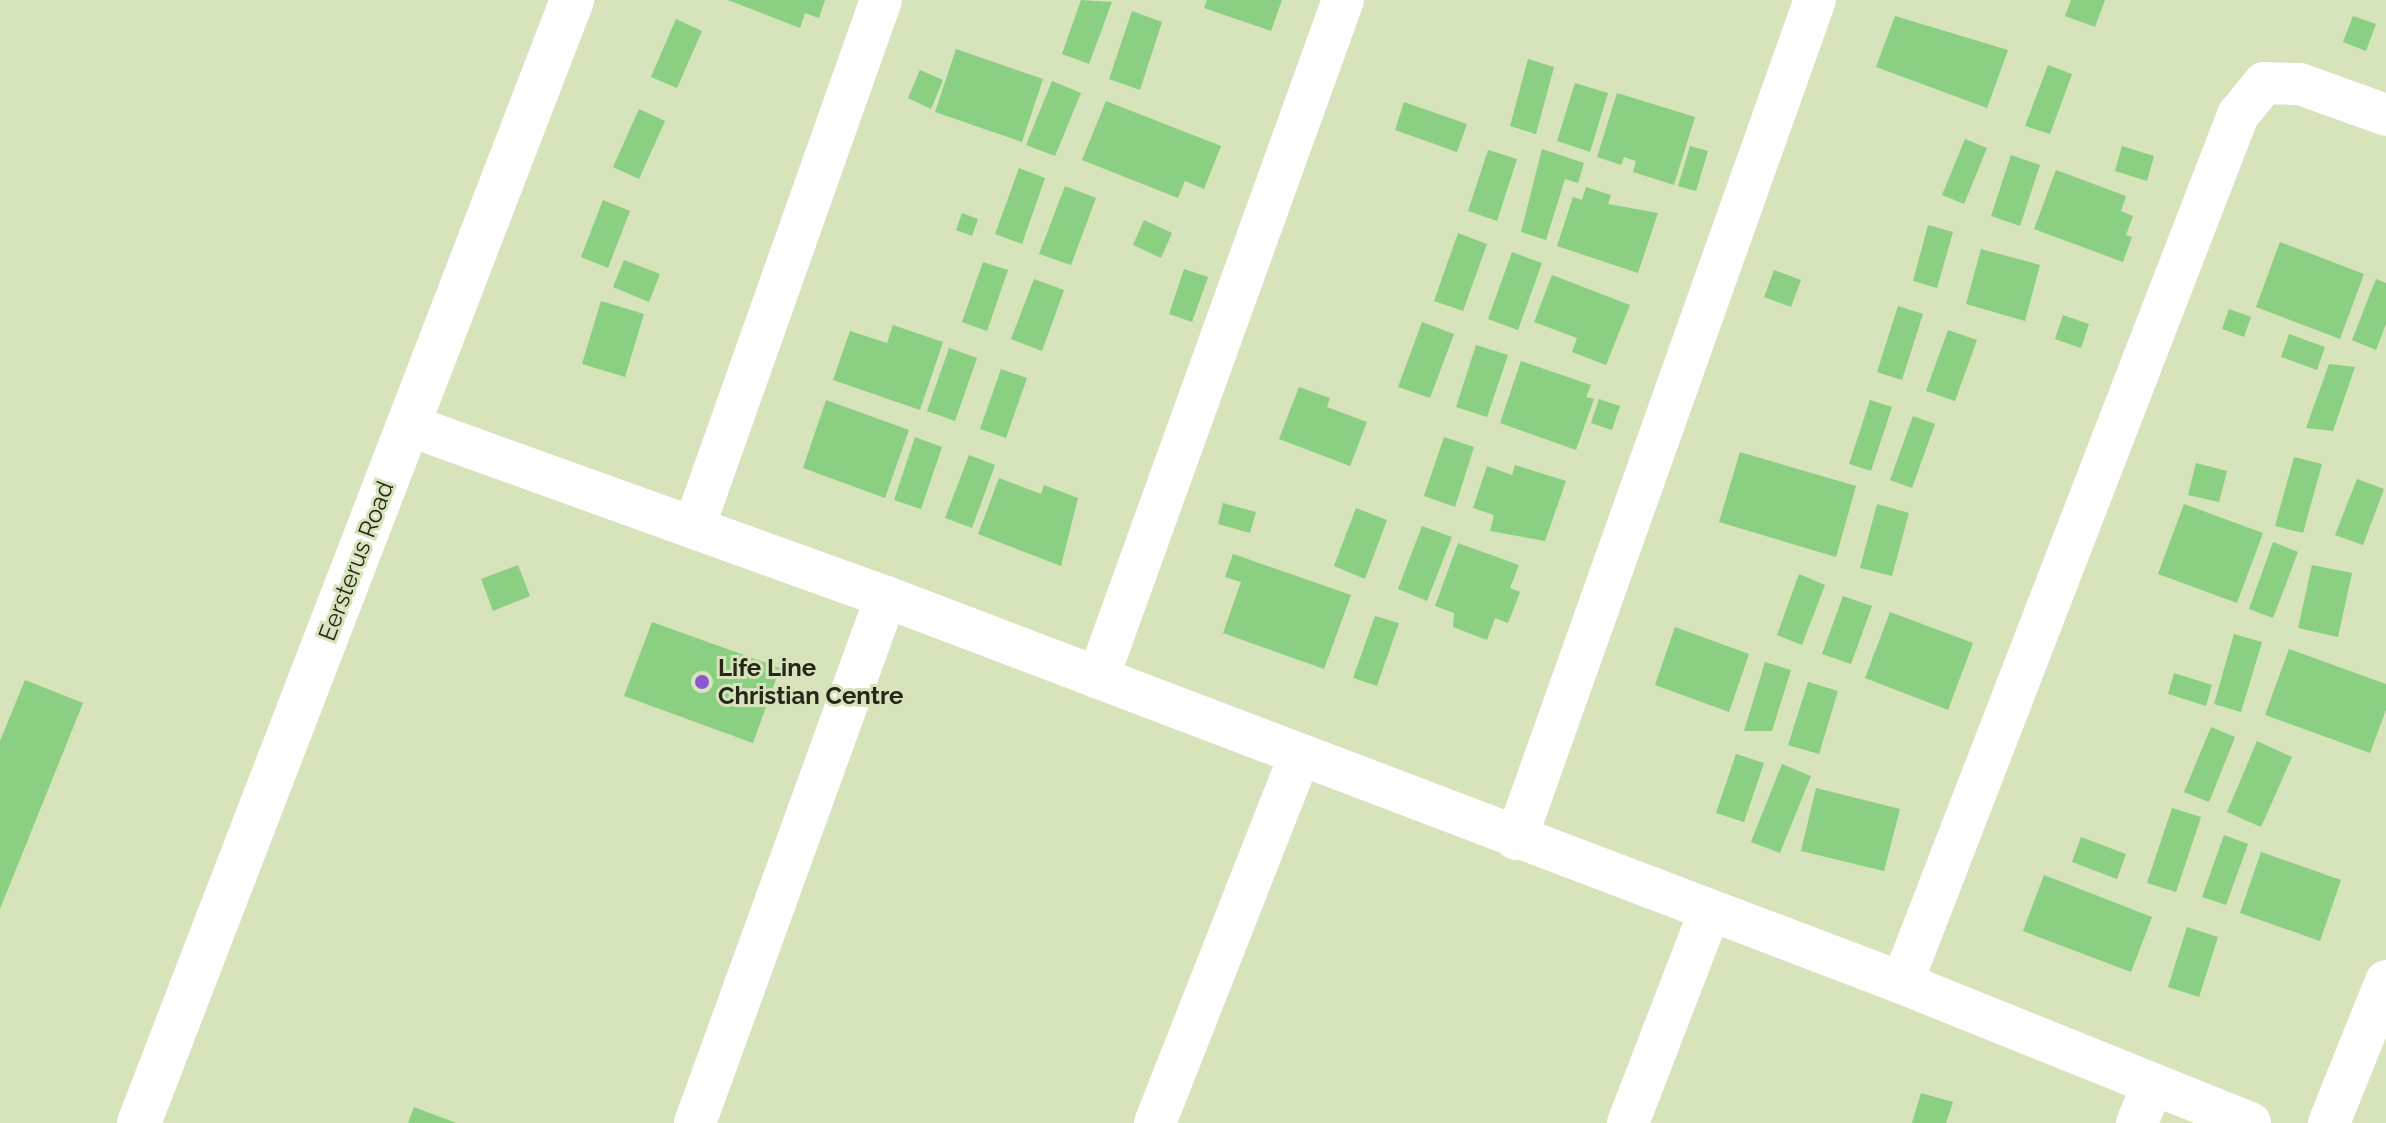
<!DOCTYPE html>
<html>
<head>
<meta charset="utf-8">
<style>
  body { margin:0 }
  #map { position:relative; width:2386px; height:1123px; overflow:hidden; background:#d6e3bb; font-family:Raleway,sans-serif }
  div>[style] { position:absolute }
  .building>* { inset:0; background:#8acf82 }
  .street>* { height:42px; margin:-21px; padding:0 21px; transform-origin:21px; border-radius:21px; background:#fff }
  .secondary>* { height:44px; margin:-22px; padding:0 22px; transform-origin:22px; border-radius:22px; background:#fff }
  .dots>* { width:22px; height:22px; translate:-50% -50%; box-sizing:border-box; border:4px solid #d6e3bb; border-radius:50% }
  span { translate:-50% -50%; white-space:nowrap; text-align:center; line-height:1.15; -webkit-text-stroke:6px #d6e3bb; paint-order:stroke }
  .street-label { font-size:24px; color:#232819 }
  .poi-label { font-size:24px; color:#232819; font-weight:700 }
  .left { translate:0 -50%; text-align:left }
</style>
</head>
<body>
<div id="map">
  <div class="building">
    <div style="clip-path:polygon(728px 0,825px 0,819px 18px,805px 13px,800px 28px)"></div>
    <div style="clip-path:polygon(1081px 0,1112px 2px,1089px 64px,1062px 54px)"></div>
    <div style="clip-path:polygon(1207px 0,1282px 0,1271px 31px,1204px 8px)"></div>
    <div style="clip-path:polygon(2071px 0,2105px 0,2095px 27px,2065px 16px)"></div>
    <div style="clip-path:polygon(1132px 11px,1162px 22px,1140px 90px,1109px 79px)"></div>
    <div style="clip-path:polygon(1895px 16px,2008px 50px,1987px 108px,1876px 67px)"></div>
    <div style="clip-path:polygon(2353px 16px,2376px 24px,2366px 51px,2343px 42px)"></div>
    <div style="clip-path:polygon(676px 19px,702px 31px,677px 88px,651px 77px)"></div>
    <div style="clip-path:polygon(956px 49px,1043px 79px,1022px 142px,935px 112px)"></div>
    <div style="clip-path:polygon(1528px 59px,1554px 67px,1536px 134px,1510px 126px)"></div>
    <div style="clip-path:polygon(2048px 65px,2072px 74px,2050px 134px,2025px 126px)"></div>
    <div style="clip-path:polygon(920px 70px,943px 80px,931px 109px,908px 98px)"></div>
    <div style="clip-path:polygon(1052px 81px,1081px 93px,1055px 156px,1026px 145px)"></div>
    <div style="clip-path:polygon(1575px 83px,1608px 93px,1590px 152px,1557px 141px)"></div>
    <div style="clip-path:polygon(1617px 93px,1695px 117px,1674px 185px,1633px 172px,1636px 161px,1624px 157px,1621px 165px,1597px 157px)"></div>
    <div style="clip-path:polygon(1106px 101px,1221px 146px,1204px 189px,1185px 181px,1178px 198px,1082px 160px)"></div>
    <div style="clip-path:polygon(1404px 102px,1467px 124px,1457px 152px,1395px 130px)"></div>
    <div style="clip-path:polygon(639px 109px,665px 121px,639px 179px,613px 167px)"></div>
    <div style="clip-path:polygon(1965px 139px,1987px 148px,1964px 204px,1942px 195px)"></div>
    <div style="clip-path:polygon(1690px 146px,1708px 151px,1696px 191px,1678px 186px)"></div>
    <div style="clip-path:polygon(2122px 146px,2154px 156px,2147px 181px,2115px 171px)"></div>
    <div style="clip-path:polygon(1542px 149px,1584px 163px,1578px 183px,1565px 179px,1546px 240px,1521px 232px)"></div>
    <div style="clip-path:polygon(1488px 150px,1517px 159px,1497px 221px,1468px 211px)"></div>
    <div style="clip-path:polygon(2011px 155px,2040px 165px,2020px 226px,1991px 216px)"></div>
    <div style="clip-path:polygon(1019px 168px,1045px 178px,1022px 244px,995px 234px)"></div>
    <div style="clip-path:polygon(2056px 170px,2126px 196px,2121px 211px,2133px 216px,2126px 235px,2132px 237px,2123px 262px,2034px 229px)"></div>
    <div style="clip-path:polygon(1065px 186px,1096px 198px,1071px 265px,1039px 254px)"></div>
    <div style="clip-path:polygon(1586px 187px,1611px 195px,1608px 204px,1658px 213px,1638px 273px,1557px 246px,1573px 197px,1582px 200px)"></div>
    <div style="clip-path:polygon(603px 200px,630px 211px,608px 268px,581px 257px)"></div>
    <div style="clip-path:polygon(962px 213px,978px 219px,972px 236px,956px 230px)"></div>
    <div style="clip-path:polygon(1144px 220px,1172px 233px,1161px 258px,1133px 245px)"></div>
    <div style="clip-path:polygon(1928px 225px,1953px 232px,1937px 288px,1913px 281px)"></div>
    <div style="clip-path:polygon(1458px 233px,1487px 244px,1463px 311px,1434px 301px)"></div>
    <div style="clip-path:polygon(2280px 242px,2364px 274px,2340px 339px,2256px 307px)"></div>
    <div style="clip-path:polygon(1981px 249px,2040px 265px,2025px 321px,1966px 304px)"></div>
    <div style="clip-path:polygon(1512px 252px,1542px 263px,1518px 330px,1488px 319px)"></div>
    <div style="clip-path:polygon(624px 260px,660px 274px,649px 302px,613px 287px)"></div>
    <div style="clip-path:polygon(983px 262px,1008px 270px,987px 331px,962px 322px)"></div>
    <div style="clip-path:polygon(1184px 269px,1208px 277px,1192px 322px,1169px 314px)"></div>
    <div style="clip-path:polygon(1774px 270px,1801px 280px,1791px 307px,1764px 297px)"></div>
    <div style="clip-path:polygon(1552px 275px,1630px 305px,1606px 365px,1572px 352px,1577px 338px,1534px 322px)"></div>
    <div style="clip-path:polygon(1034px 279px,1064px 290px,1042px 351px,1011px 339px)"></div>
    <div style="clip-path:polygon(2376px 279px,2386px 283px,2386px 324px,2376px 350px,2352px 340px)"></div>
    <div style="clip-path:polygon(601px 301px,644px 314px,625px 377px,582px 364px)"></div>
    <div style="clip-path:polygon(1898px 306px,1923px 314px,1902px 380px,1877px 372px)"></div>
    <div style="clip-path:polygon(2229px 309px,2251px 317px,2244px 337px,2222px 329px)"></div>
    <div style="clip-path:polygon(2063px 315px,2089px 324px,2081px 348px,2055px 339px)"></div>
    <div style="clip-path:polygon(1422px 322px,1454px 334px,1430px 398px,1398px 387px)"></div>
    <div style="clip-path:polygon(893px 325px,943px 342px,920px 410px,833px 380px,850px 331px,887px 343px)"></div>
    <div style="clip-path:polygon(1948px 330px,1977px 340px,1955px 401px,1926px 391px)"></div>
    <div style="clip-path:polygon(2289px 334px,2325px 347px,2317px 370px,2281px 357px)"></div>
    <div style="clip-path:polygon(1476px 345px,1508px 355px,1487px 417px,1456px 407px)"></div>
    <div style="clip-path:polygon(949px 348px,977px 358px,955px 421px,927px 411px)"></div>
    <div style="clip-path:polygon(1521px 361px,1591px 385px,1586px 397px,1594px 399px,1576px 450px,1500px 423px)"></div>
    <div style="clip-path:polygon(2329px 364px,2355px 367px,2333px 431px,2306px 428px)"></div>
    <div style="clip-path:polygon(1001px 369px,1027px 378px,1006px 438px,980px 429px)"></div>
    <div style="clip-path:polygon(1299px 387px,1330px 398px,1327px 407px,1367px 422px,1350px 466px,1279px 439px)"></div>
    <div style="clip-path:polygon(1599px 399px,1620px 406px,1612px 430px,1591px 423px)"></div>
    <div style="clip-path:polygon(826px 400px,909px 430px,885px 498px,803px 468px)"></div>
    <div style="clip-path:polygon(1870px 400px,1892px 407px,1871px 471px,1849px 464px)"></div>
    <div style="clip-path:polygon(1913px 416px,1935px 424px,1912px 488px,1890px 480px)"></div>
    <div style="clip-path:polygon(915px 437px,942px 447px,921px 509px,894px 500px)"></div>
    <div style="clip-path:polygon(1444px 437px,1474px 447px,1455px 507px,1424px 496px)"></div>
    <div style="clip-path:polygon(1740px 452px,1856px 486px,1836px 557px,1719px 522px)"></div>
    <div style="clip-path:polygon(969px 455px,995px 465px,972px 528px,945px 518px)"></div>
    <div style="clip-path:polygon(2294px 457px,2322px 464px,2303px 533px,2275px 526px)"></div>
    <div style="clip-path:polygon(2196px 463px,2227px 471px,2219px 502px,2188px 495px)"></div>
    <div style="clip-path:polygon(1515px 465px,1566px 481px,1545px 541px,1490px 531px,1494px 515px,1473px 508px,1487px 466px,1512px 475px)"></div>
    <div style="clip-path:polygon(999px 478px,1041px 494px,1044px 485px,1078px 498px,1061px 566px,978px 534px)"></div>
    <div style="clip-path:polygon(2357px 479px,2384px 489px,2363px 545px,2335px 535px)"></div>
    <div style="clip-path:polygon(1223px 503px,1256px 512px,1250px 533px,1218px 524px)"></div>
    <div style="clip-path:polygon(1877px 504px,1909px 513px,1892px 576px,1860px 568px)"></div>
    <div style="clip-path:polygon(2184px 504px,2263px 533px,2237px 603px,2158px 574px)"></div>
    <div style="clip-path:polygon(1356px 508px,1387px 520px,1365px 579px,1334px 566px)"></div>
    <div style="clip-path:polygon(1422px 526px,1452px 537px,1427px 601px,1398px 589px)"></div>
    <div style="clip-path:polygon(2273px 542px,2298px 552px,2273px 618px,2249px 609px)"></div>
    <div style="clip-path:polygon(1458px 543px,1519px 565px,1510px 588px,1520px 592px,1508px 623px,1495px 618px,1487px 640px,1453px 627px,1454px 613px,1435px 606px)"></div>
    <div style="clip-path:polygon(1233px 554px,1351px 595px,1324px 669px,1223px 633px,1241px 582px,1225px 577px)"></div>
    <div style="clip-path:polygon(518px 565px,530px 596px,493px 611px,481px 579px)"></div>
    <div style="clip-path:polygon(2312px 565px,2352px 573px,2338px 637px,2298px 628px)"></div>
    <div style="clip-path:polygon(1799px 574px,1825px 585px,1802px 645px,1777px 635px)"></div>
    <div style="clip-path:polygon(1843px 596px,1872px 606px,1851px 664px,1822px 654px)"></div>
    <div style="clip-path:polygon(1890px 612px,1973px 643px,1948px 710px,1865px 678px)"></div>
    <div style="clip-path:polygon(1375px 616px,1399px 623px,1377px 686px,1353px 678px)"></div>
    <div style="clip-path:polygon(652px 622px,780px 668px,753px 743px,624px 696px)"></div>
    <div style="clip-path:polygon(1675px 627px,1749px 654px,1729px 712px,1655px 685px)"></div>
    <div style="clip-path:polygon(2234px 634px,2262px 642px,2241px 712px,2214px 704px)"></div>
    <div style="clip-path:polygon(2289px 649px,2386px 684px,2386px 710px,2370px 753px,2265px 715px)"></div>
    <div style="clip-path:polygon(1765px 662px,1791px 670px,1772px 731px,1744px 731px)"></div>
    <div style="clip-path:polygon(2174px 673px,2212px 685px,2206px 706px,2168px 694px)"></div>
    <div style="clip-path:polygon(25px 680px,83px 703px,0 909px,0 741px)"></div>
    <div style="clip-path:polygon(1808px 682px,1838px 691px,1819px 754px,1788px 745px)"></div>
    <div style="clip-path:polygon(2211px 727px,2235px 737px,2209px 802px,2184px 792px)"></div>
    <div style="clip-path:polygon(2257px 741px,2292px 757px,2261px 827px,2227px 812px)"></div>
    <div style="clip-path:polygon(1736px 754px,1764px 763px,1744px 822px,1716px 813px)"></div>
    <div style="clip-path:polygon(1782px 764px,1811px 776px,1780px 853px,1751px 842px)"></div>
    <div style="clip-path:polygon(1816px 788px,1900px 809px,1884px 871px,1801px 851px)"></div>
    <div style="clip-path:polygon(2172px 808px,2201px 817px,2176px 892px,2147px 883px)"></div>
    <div style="clip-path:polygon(2224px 835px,2248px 844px,2226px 905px,2202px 897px)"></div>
    <div style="clip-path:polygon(2081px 837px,2126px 854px,2117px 879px,2072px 862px)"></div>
    <div style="clip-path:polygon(2261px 852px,2341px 880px,2320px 941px,2240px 913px)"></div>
    <div style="clip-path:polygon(2044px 875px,2152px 917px,2131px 972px,2023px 931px)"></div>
    <div style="clip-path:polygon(2187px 927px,2218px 937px,2199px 997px,2168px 987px)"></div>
    <div style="clip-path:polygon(1921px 1093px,1953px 1102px,1946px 1123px,1912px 1123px)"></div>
    <div style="clip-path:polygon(414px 1107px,456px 1123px,408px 1123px)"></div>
  </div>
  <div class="street">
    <div style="left:408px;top:425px;width:508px;rotate:19.79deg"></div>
    <div style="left:886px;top:597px;width:1087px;rotate:20.8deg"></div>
    <div style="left:1902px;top:983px;width:375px;rotate:21.9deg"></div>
    <div style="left:694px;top:527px;width:559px;rotate:-70.46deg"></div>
    <div style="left:1098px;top:678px;width:721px;rotate:-70.13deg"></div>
    <div style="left:1516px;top:839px;width:891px;rotate:-70.39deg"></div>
    <div style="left:1902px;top:983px;width:931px;rotate:-68.84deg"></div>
    <div style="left:2238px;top:115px;width:41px;rotate:-50.9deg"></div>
    <div style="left:2264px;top:83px;width:36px;rotate:2deg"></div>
    <div style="left:2300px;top:84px;width:91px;rotate:19.8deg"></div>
    <div style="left:695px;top:1123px;width:560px;rotate:-70.04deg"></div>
    <div style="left:1155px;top:1123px;width:392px;rotate:-68.5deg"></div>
    <div style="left:1628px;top:1123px;width:227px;rotate:-68.9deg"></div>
    <div style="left:2137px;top:1123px;width:40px;rotate:-68deg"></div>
    <div style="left:2329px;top:1123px;width:153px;rotate:-68.1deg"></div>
  </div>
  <div class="secondary">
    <div style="left:139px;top:1123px;width:1204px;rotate:-68.91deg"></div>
  </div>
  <div class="dots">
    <div style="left:702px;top:682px;background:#8e57cf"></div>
  </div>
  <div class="street-label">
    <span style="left:356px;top:561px;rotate:-69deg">Eersterus Road</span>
  </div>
  <div class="poi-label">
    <span class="left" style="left:718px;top:682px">Life Line<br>Christian Centre</span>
  </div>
</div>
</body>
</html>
